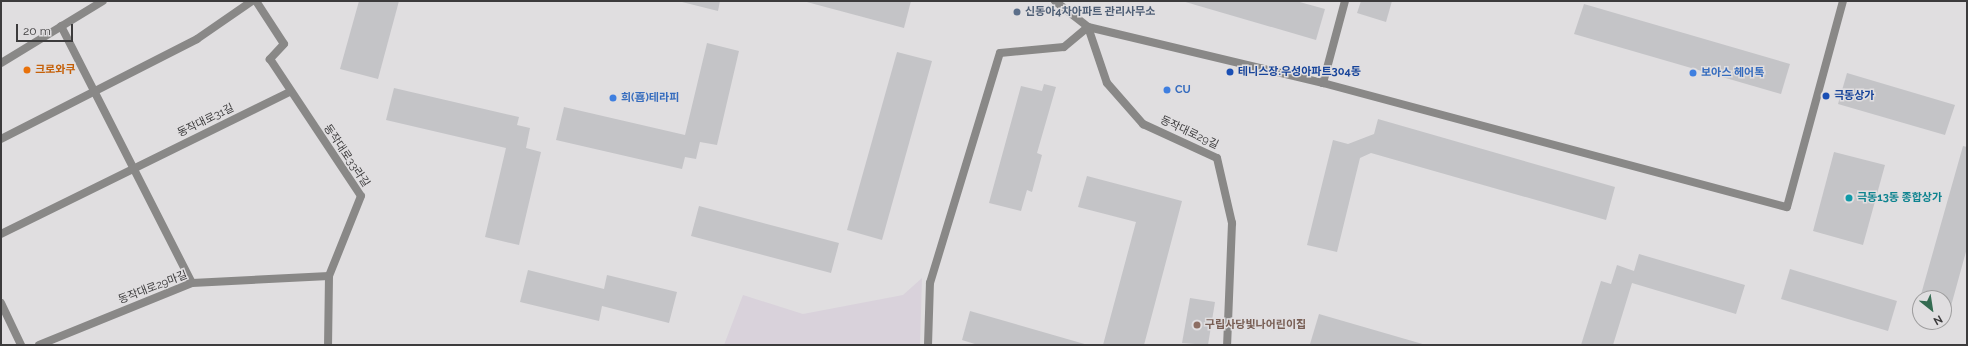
<!DOCTYPE html>
<html>
<head>
<meta charset="utf-8">
<style>
  body { margin:0 }
  #map { position:relative; width:1968px; height:346px; overflow:hidden; background:#e0dee0; font-family:Raleway,"Noto Sans KR",sans-serif }
  div>[style] { position:absolute }
  .built>* { inset:0; background:#d9d2db }
  .building>* { inset:0; background:#c4c4c7 }
  .lane>* { height:8px; margin:-4px; padding:0 4px; transform-origin:4px; border-radius:4px; background:#898887 }
  .street>* { height:8px; margin:-4px; padding:0 4px; transform-origin:4px; border-radius:4px; background:#898887 }
  .dots>* { width:11px; height:11px; translate:-50% -50%; box-sizing:border-box; border:2px solid #e0dee0; border-radius:50% }
  span { translate:-50% -50%; white-space:nowrap; text-align:center; line-height:1.15; -webkit-text-stroke:3px #e0dee0; paint-order:stroke }
  .service-label { font-size:11px; color:#4e5e75; font-weight:700 }
  .left { translate:0 -50%; text-align:left }
  .food-label { font-size:11px; color:#c56008; font-weight:700 }
  .transit-label { font-size:11px; color:#164399; font-weight:700 }
  .shop-label { font-size:11px; color:#366cbe; font-weight:700 }
  .street-label { font-size:11px; color:#3c3b3c }
  .culture-label { font-size:11px; color:#0d838f; font-weight:700 }
  .education-label { font-size:11px; color:#785e54; font-weight:700 }
  .frame { position:absolute; inset:0; border:2px solid #3c3b3c; pointer-events:none }
  .north { position:absolute; left:1912px; top:290px; width:40px; height:40px; box-sizing:border-box; background:#e0dee0; border:1px solid #9e9d9e; border-radius:50%; rotate:150deg; font-size:11px; font-weight:700; line-height:16px; text-align:center; color:#3c3b3c }
  .north::after { content:''; display:block; margin:auto; width:14px; height:18px; background:#346b51; clip-path:polygon(50% 0,100% 100%,50% 72%,0 100%) }
  .scale { position:absolute; left:16px; top:24px; width:57px; height:18px; box-sizing:border-box; border:2px solid #3c3b3c; border-top:0; padding-left:5px; font-size:12px; line-height:14px; white-space:nowrap; color:#3c3b3c; -webkit-text-stroke:3px #e0dee0; paint-order:stroke }
</style>
</head>
<body>
<div id="map">
  <div class="built">
    <div style="clip-path:polygon(922px 278px,920px 345px,724px 345px,743px 295px,803px 314px,903px 295px)"></div>
  </div>
  <div class="building">
    <div style="clip-path:polygon(359px 1px,399px 1px,378px 79px,340px 69px)"></div>
    <div style="clip-path:polygon(678px 1px,720px 1px,718px 11px)"></div>
    <div style="clip-path:polygon(803px 1px,911px 1px,904px 28px)"></div>
    <div style="clip-path:polygon(1182px 1px,1296px 1px,1325px 9px,1316px 40px)"></div>
    <div style="clip-path:polygon(1361px 1px,1392px 1px,1386px 22px,1357px 13px)"></div>
    <div style="clip-path:polygon(1584px 4px,1790px 64px,1781px 94px,1574px 34px)"></div>
    <div style="clip-path:polygon(707px 43px,739px 51px,717px 145px,700px 142px,696px 159px,685px 157px,682px 169px,556px 140px,564px 107px,685px 135px)"></div>
    <div style="clip-path:polygon(897px 52px,932px 61px,882px 240px,847px 230px)"></div>
    <div style="clip-path:polygon(1847px 73px,1955px 105px,1945px 135px,1838px 104px)"></div>
    <div style="clip-path:polygon(1044px 84px,1056px 87px,1037px 153px,1042px 155px,1032px 192px,1027px 190px,1021px 211px,989px 203px,1021px 86px,1042px 91px)"></div>
    <div style="clip-path:polygon(394px 88px,519px 117px,517px 125px,530px 128px,526px 148px,541px 152px,519px 245px,485px 237px,506px 148px,386px 120px)"></div>
    <div style="clip-path:polygon(1378px 119px,1615px 187px,1606px 220px,1371px 153px,1360px 158px,1337px 252px,1307px 245px,1333px 140px,1348px 144px,1374px 134px)"></div>
    <div style="clip-path:polygon(1963px 146px,1967px 147px,1967px 248px,1948px 317px,1944px 316px,1944px 298px,1920px 298px)"></div>
    <div style="clip-path:polygon(1834px 152px,1885px 165px,1863px 245px,1813px 231px)"></div>
    <div style="clip-path:polygon(1087px 176px,1182px 201px,1144px 345px,1103px 345px,1136px 222px,1078px 207px)"></div>
    <div style="clip-path:polygon(699px 206px,839px 243px,831px 273px,691px 236px)"></div>
    <div style="clip-path:polygon(1639px 254px,1745px 285px,1736px 314px,1632px 283px,1613px 345px,1581px 345px,1601px 281px,1611px 284px,1617px 265px,1634px 271px)"></div>
    <div style="clip-path:polygon(1790px 269px,1897px 301px,1888px 331px,1781px 299px)"></div>
    <div style="clip-path:polygon(528px 270px,604px 289px,607px 275px,677px 292px,669px 323px,602px 306px,599px 321px,520px 302px)"></div>
    <div style="clip-path:polygon(1190px 298px,1215px 302px,1208px 345px,1182px 343px)"></div>
    <div style="clip-path:polygon(970px 311px,1088px 345px,978px 345px,962px 340px)"></div>
    <div style="clip-path:polygon(1319px 314px,1426px 345px,1310px 344px)"></div>
  </div>
  <div class="lane">
    <div style="left:1323px;top:83px;width:85px;rotate:-75deg"></div>
    <div style="left:1px;top:139px;width:220px;rotate:-27deg"></div>
    <div style="left:197px;top:39px;width:67px;rotate:-34.6deg"></div>
    <div style="left:928px;top:345px;width:62px;rotate:-88.2deg"></div>
    <div style="left:930px;top:283px;width:240px;rotate:-73.1deg"></div>
    <div style="left:1000px;top:53px;width:64px;rotate:-5.4deg"></div>
    <div style="left:1064px;top:47px;width:31px;rotate:-40deg"></div>
    <div style="left:1088px;top:27px;width:242px;rotate:13.4deg"></div>
    <div style="left:1323px;top:83px;width:480px;rotate:15deg"></div>
    <div style="left:1787px;top:207px;width:213px;rotate:-74.8deg"></div>
  </div>
  <div class="street">
    <div style="left:256px;top:1px;width:51px;rotate:56.9deg"></div>
    <div style="left:284px;top:44px;width:21px;rotate:133deg"></div>
    <div style="left:270px;top:59px;width:164px;rotate:56.4deg"></div>
    <div style="left:361px;top:196px;width:86px;rotate:111.8deg"></div>
    <div style="left:329px;top:276px;width:69px;rotate:90.8deg"></div>
    <div style="left:1055px;top:1px;width:42px;rotate:38.2deg"></div>
    <div style="left:1088px;top:27px;width:59px;rotate:71.3deg"></div>
    <div style="left:1107px;top:83px;width:55px;rotate:48.7deg"></div>
    <div style="left:1143px;top:124px;width:81px;rotate:24.7deg"></div>
    <div style="left:1217px;top:158px;width:67px;rotate:77deg"></div>
    <div style="left:1232px;top:223px;width:122px;rotate:92.3deg"></div>
    <div style="left:61px;top:26px;width:288px;rotate:63deg"></div>
    <div style="left:1px;top:63px;width:119px;rotate:-31.3deg"></div>
    <div style="left:1px;top:234px;width:321px;rotate:-26.2deg"></div>
    <div style="left:1px;top:303px;width:47px;rotate:64.5deg"></div>
    <div style="left:39px;top:345px;width:165px;rotate:-22.1deg"></div>
    <div style="left:192px;top:283px;width:137px;rotate:-2.9deg"></div>
  </div>
  <div class="dots">
    <div style="left:1017px;top:12px;background:#5c6f8a"></div>
    <div style="left:27px;top:70px;background:#e8710a"></div>
    <div style="left:1230px;top:72px;background:#1a4fb4"></div>
    <div style="left:1693px;top:73px;background:#3f7fe0"></div>
    <div style="left:1167px;top:90px;background:#3f7fe0"></div>
    <div style="left:1826px;top:96px;background:#1a4fb4"></div>
    <div style="left:613px;top:98px;background:#3f7fe0"></div>
    <div style="left:1849px;top:198px;background:#0f9aa8"></div>
    <div style="left:1197px;top:325px;background:#8d6e63"></div>
  </div>
  <div class="service-label">
    <span class="left" style="left:1025px;top:12px">신동아4차아파트 관리사무소</span>
  </div>
  <div class="food-label">
    <span class="left" style="left:35px;top:70px">크로와쿠</span>
  </div>
  <div class="transit-label">
    <span class="left" style="left:1238px;top:72px">테니스장.우성아파트304동</span>
    <span class="left" style="left:1834px;top:96px">극동상가</span>
  </div>
  <div class="shop-label">
    <span class="left" style="left:1701px;top:73px">보아스 헤어톡</span>
    <span class="left" style="left:1175px;top:90px">CU</span>
    <span class="left" style="left:621px;top:98px">희(喜)테라피</span>
  </div>
  <div class="street-label">
    <span style="left:206px;top:121px;rotate:-26deg">동작대로31길</span>
    <span style="left:1189px;top:133px;rotate:25deg">동작대로29길</span>
    <span style="left:346px;top:156px;rotate:56deg">동작대로33라길</span>
    <span style="left:153px;top:288px;rotate:-21deg">동작대로29마길</span>
  </div>
  <div class="culture-label">
    <span class="left" style="left:1857px;top:198px">극동13동 종합상가</span>
  </div>
  <div class="education-label">
    <span class="left" style="left:1205px;top:325px">구립사당빛나어린이집</span>
  </div>
  <div class="frame"></div>
  <div class="north">N</div>
  <div class="scale">20 m</div>
</div>
</body>
</html>
